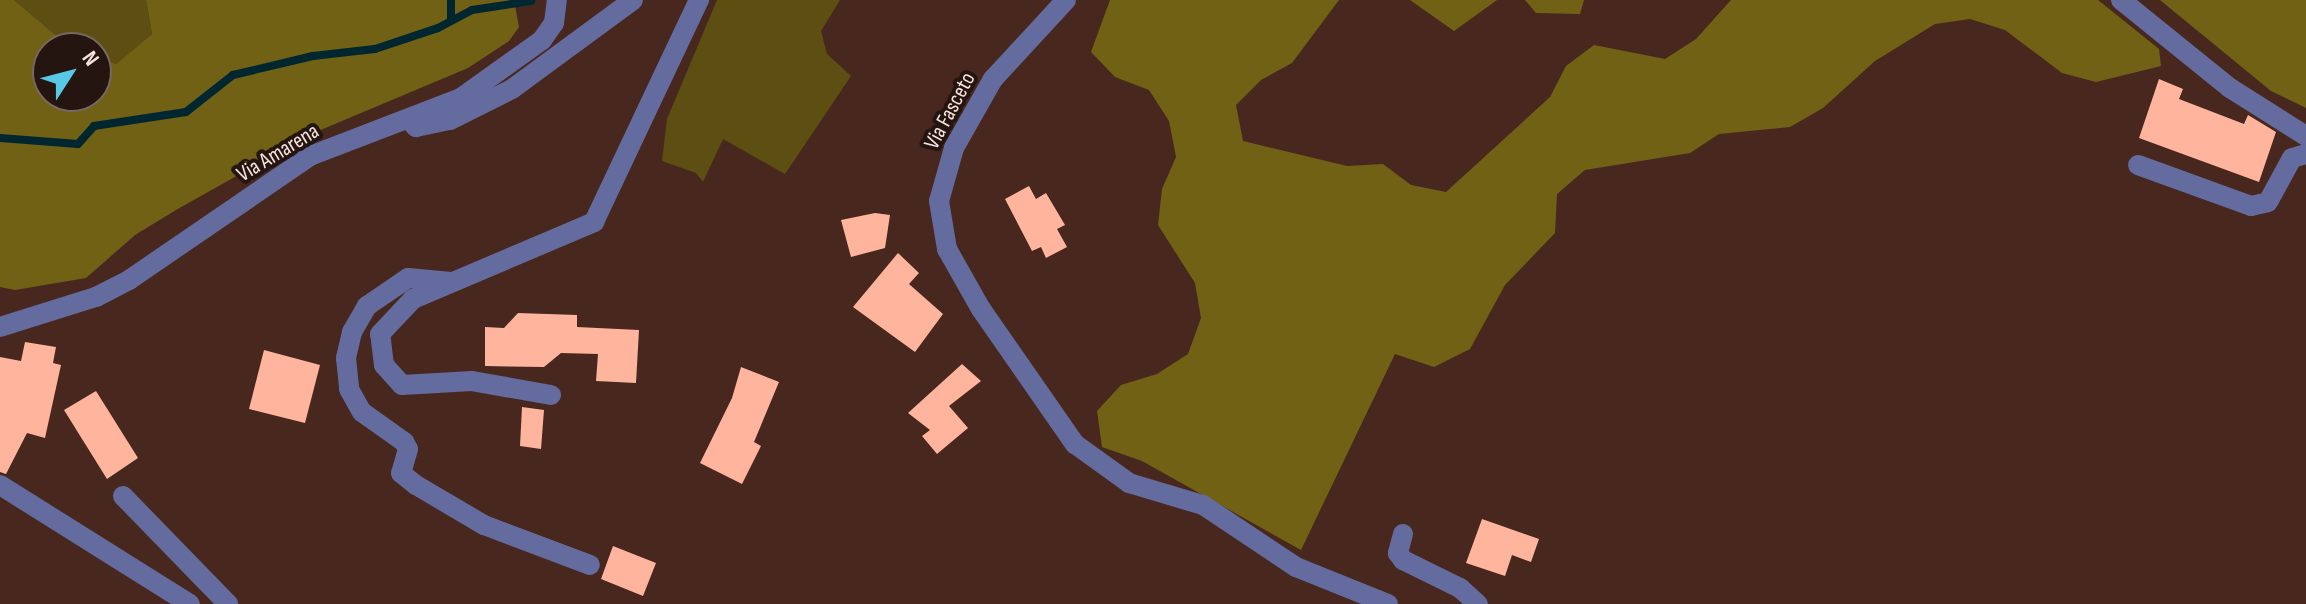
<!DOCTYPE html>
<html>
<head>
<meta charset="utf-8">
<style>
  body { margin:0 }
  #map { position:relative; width:2306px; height:604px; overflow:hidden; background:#48281e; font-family:"Sofia Sans Condensed",sans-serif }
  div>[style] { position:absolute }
  .green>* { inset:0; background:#5c4f11 }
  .forest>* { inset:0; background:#716114 }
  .stream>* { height:8px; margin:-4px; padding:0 4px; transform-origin:4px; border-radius:4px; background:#002730 }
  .building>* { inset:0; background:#ffb49e }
  .minor>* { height:20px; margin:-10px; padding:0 10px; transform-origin:10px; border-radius:10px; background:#646b9e }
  span { translate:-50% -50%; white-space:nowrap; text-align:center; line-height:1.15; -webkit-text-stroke:8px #241511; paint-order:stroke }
  .street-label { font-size:22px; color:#f8e2dc }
  .north { position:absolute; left:32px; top:32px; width:80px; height:80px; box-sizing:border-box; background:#241511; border:2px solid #796762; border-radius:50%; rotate:54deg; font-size:22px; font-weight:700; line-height:32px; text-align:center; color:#f8e2dc }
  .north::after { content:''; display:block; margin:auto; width:28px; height:36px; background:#59c8e4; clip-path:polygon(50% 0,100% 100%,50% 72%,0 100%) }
</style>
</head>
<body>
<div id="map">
  <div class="green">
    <div style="clip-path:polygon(14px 0,146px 0,152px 34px,116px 64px,96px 57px,96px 48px,71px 48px)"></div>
    <div style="clip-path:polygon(717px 0,840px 0,821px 31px,827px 54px,851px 76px,785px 174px,723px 139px,703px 182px,696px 173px,662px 161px,667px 119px)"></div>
  </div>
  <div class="forest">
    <div style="clip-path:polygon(0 0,14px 0,71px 48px,48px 48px,48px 96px,96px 96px,96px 57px,116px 64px,152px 34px,146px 0,514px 0,519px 27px,509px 41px,468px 68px,311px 134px,176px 210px,135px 235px,86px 278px,15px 290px,0 287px)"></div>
    <div style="clip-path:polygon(1110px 0,1339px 0,1292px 63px,1261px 80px,1236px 105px,1243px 141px,1347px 166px,1383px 164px,1411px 185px,1446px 192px,1550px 97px,1566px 66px,1594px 45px,1665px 59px,1696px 39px,1731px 0,2098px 0,2159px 49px,2161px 66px,2096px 82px,2062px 73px,2005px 30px,1970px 19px,1935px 24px,1875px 61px,1823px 108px,1790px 127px,1719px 134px,1690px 153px,1585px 170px,1557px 194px,1555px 233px,1505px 285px,1470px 349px,1434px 367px,1395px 354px,1301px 550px,1142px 461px,1102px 447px,1097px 411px,1121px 385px,1157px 374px,1188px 354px,1201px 318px,1195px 283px,1158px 225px,1162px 189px,1176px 157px,1169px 121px,1149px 90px,1115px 77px,1091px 52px)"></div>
    <div style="clip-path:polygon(1410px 0,1497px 0,1454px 31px)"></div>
    <div style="clip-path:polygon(1525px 0,1584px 0,1580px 14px,1536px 13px)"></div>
    <div style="clip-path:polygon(2160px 0,2306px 0,2306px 108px,2271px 91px)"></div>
  </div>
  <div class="stream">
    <div style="left:451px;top:20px;width:20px;rotate:-90deg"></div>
    <div style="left:0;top:138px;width:78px;rotate:4.4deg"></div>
    <div style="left:78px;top:144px;width:24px;rotate:-48deg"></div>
    <div style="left:94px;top:126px;width:93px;rotate:-8.7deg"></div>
    <div style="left:186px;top:112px;width:60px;rotate:-38.2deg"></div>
    <div style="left:233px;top:75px;width:82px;rotate:-13.4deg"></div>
    <div style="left:313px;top:56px;width:62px;rotate:-6.4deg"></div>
    <div style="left:375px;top:49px;width:66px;rotate:-18.4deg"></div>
    <div style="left:438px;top:28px;width:38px;rotate:-28deg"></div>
    <div style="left:472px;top:10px;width:60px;rotate:-8.7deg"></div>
  </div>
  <div class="building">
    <div style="clip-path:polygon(2159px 79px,2183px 89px,2179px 99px,2244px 124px,2248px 115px,2276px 132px,2259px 182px,2139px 138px)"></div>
    <div style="clip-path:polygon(1029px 186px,1036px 199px,1046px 193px,1065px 225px,1057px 229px,1067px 247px,1046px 258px,1041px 247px,1032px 251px,1005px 199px)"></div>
    <div style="clip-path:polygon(875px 213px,890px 215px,885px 248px,851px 257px,841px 220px)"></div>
    <div style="clip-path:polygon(898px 253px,919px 273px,909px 284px,943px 314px,915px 352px,853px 307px)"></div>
    <div style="clip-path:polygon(518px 313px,577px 315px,577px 327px,639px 330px,636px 383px,596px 381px,598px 354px,561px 353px,544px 367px,485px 366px,485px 327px,504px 328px)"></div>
    <div style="clip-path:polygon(25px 342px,56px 347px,53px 363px,61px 365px,45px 438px,27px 433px,6px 474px,0 472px,0 357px,21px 361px)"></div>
    <div style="clip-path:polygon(264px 350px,320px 365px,305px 423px,249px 409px)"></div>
    <div style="clip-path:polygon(962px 364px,981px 381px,949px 406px,968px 428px,937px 454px,922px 436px,930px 430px,908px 413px)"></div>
    <div style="clip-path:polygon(741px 367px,779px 382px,754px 442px,761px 446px,742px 484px,700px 463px,732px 398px)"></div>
    <div style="clip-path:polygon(96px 391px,138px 458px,107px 479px,64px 410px)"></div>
    <div style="clip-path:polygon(522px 407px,544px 410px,541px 449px,520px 446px)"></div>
    <div style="clip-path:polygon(1482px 519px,1539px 539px,1531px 562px,1512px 555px,1505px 576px,1466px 563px)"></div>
    <div style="clip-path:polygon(613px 546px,656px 563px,643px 596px,601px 579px)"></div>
  </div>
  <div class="minor">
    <div style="left:1066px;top:0;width:108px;rotate:132.7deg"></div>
    <div style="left:993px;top:79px;width:79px;rotate:119.5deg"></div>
    <div style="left:954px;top:148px;width:55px;rotate:105.8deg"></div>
    <div style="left:939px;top:201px;width:49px;rotate:80.5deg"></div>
    <div style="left:947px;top:249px;width:69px;rotate:60.5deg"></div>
    <div style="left:981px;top:309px;width:165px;rotate:55.2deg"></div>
    <div style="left:1075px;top:444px;width:67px;rotate:35.8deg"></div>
    <div style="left:1129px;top:483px;width:77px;rotate:16.6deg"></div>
    <div style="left:1203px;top:505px;width:112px;rotate:33.7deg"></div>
    <div style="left:1296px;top:567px;width:99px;rotate:21.9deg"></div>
    <div style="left:2121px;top:0;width:140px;rotate:38.9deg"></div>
    <div style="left:2230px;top:88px;width:90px;rotate:32.3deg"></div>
    <div style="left:412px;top:123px;width:6px;rotate:45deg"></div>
    <div style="left:416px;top:127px;width:35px;rotate:-12deg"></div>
    <div style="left:450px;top:120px;width:69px;rotate:-26.6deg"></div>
    <div style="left:512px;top:89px;width:150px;rotate:-36.3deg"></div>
    <div style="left:2138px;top:165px;width:120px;rotate:19.9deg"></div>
    <div style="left:2251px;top:206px;width:17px;rotate:-13deg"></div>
    <div style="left:2268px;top:202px;width:50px;rotate:-61.4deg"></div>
    <div style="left:2292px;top:158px;width:15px;rotate:-16deg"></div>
    <div style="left:451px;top:282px;width:43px;rotate:-174.7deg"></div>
    <div style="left:408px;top:278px;width:50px;rotate:145.7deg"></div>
    <div style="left:367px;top:306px;width:30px;rotate:120deg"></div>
    <div style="left:352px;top:332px;width:27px;rotate:103deg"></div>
    <div style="left:346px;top:358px;width:31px;rotate:84deg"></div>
    <div style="left:349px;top:389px;width:26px;rotate:61deg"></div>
    <div style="left:362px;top:412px;width:52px;rotate:35.5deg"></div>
    <div style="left:404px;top:442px;width:8px;rotate:60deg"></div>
    <div style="left:408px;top:449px;width:25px;rotate:106deg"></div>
    <div style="left:401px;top:473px;width:19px;rotate:39deg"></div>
    <div style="left:416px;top:485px;width:79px;rotate:30.5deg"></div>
    <div style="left:484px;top:525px;width:113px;rotate:20.7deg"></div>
    <div style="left:0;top:327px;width:101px;rotate:-17.4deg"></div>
    <div style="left:96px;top:297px;width:37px;rotate:-27deg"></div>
    <div style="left:129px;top:280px;width:219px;rotate:-34.4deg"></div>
    <div style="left:310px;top:156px;width:162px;rotate:-21deg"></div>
    <div style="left:461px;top:98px;width:100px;rotate:-35.6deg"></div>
    <div style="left:542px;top:40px;width:21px;rotate:-55deg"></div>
    <div style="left:554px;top:23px;width:23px;rotate:-83deg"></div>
    <div style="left:551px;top:395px;width:80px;rotate:-170deg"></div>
    <div style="left:472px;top:381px;width:70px;rotate:176.7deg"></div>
    <div style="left:402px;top:385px;width:27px;rotate:-132deg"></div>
    <div style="left:384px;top:365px;width:31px;rotate:-97deg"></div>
    <div style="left:380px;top:334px;width:48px;rotate:-46.7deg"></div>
    <div style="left:413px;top:299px;width:197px;rotate:-23deg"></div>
    <div style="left:594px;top:222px;width:246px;rotate:-64.7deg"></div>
    <div style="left:0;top:485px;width:224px;rotate:32.1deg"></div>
    <div style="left:123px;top:496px;width:151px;rotate:45.8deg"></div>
    <div style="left:1403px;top:534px;width:20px;rotate:105deg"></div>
    <div style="left:1398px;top:553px;width:9px;rotate:54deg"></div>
    <div style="left:1403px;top:560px;width:64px;rotate:26.2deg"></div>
    <div style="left:1460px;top:588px;width:24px;rotate:42deg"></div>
  </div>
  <div class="street-label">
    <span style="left:950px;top:111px;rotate:-62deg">Via Fasceto</span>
    <span style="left:278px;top:153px;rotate:-31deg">Via Amarena</span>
  </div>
  <div class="north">N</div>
</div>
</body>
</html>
